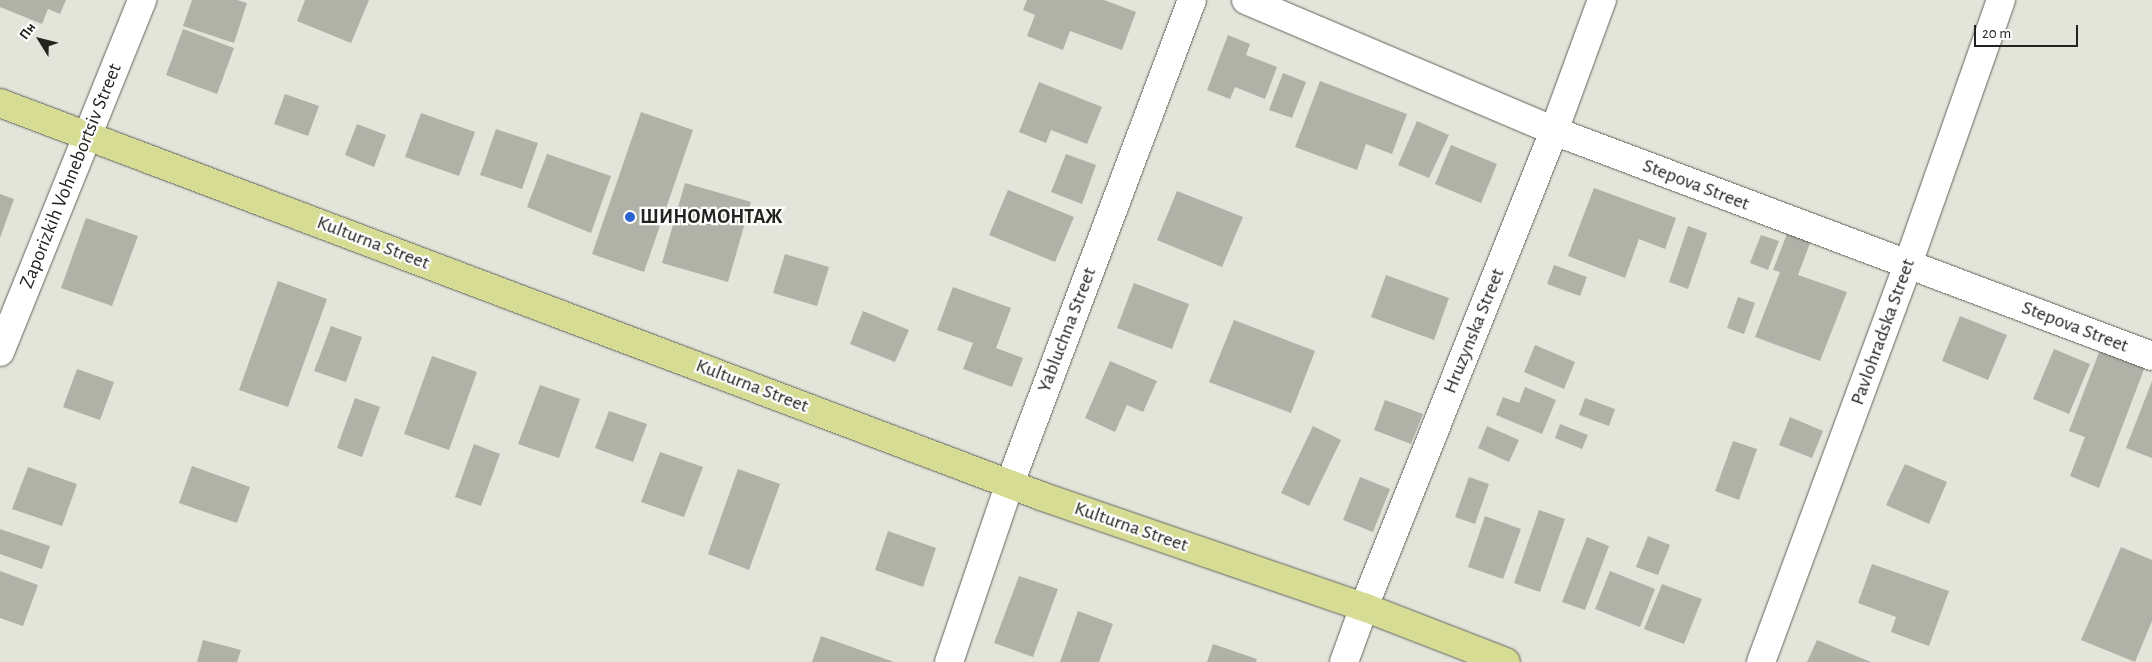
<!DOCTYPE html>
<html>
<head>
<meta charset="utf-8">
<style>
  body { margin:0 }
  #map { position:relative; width:2152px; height:662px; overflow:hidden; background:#e3e5da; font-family:"Alegreya Sans",sans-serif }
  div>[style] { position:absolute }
  .building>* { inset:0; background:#b0b1a7 }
  .roads { filter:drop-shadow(0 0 1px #62635a) drop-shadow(0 0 1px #62635a) }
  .street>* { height:28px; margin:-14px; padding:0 14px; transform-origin:14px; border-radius:14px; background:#fff }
  .primary>* { height:28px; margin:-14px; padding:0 14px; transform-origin:14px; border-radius:14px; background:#d7dc94 }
  .dots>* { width:14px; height:14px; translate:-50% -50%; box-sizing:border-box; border:2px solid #fff; border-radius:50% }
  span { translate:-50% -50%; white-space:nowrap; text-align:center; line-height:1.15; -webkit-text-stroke:4.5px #fff; paint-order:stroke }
  .street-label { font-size:20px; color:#232420 }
  .poi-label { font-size:20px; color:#232420; font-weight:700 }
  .left { translate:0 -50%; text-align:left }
  .north { position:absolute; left:15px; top:15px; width:50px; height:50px; -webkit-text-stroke:4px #fff; paint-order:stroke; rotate:306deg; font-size:14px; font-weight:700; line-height:20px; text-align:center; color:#232420 }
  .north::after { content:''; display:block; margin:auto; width:18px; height:22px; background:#232420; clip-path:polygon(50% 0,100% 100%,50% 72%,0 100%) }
  .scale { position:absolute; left:1974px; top:25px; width:104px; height:22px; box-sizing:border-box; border:2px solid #232420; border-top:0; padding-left:6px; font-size:15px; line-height:18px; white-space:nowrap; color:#232420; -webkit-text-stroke:4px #fff; paint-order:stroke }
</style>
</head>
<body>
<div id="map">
  <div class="building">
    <div style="clip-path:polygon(0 0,66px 0,60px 14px,48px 9px,42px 24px,0 7px)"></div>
    <div style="clip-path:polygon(192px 0,237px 0,247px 3px,234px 43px,183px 26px)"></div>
    <div style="clip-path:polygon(305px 0,369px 0,351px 43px,297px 21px)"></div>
    <div style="clip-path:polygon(1027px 0,1104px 0,1136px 12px,1122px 50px,1070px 31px,1063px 50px,1027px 36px,1035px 15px,1023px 10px)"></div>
    <div style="clip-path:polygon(183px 29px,234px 48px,217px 94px,166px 75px)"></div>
    <div style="clip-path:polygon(1228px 35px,1250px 44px,1246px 55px,1277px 67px,1265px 99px,1235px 87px,1230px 99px,1207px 90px)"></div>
    <div style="clip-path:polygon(1283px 73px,1306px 82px,1292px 118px,1269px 110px)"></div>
    <div style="clip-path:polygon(1320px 81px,1407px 114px,1392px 154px,1366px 144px,1357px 170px,1295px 147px)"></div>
    <div style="clip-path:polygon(1039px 82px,1102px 107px,1087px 144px,1051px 130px,1046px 143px,1019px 132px)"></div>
    <div style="clip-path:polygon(285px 94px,319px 106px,308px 136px,274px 124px)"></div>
    <div style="clip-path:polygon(641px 112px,693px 130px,644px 272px,592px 254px)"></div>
    <div style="clip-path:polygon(421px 113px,475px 132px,459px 176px,405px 157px)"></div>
    <div style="clip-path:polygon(1417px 121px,1449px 135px,1429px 178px,1398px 165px)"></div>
    <div style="clip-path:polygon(357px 124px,386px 135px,374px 167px,345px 155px)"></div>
    <div style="clip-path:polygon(496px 129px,538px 143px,522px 189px,480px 175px)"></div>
    <div style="clip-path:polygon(1451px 145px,1497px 164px,1481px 203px,1435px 184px)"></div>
    <div style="clip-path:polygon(547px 154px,611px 176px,591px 233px,527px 207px)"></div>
    <div style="clip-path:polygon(1066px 154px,1096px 165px,1082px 204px,1051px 192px)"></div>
    <div style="clip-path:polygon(685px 183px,751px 202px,728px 282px,662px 263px)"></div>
    <div style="clip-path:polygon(1594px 188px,1676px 218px,1665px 249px,1639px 239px,1625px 278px,1568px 256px)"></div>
    <div style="clip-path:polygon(1008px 190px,1074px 217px,1055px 262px,989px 235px)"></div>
    <div style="clip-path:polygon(1177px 191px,1243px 217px,1222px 267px,1157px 240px)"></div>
    <div style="clip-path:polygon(0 194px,14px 199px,0 238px)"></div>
    <div style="clip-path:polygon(86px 218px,138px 236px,112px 306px,61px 288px)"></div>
    <div style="clip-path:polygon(1688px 226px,1707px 233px,1688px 289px,1669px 282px)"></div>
    <div style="clip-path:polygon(1788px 231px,1812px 238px,1798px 275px,1847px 292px,1820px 361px,1755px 337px,1780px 272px,1773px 270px)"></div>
    <div style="clip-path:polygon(1761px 235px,1779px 241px,1768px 270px,1750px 263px)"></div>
    <div style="clip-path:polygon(785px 254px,829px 267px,817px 306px,773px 293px)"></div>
    <div style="clip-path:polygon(1554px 265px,1587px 277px,1580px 296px,1547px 284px)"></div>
    <div style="clip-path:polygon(1386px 275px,1449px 298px,1434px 340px,1371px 317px)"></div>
    <div style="clip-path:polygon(278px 281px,327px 299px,288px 407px,239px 390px)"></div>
    <div style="clip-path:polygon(1134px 283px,1189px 304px,1172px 349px,1117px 328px)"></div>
    <div style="clip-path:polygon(953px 287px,1011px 308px,996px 348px,1023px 358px,1012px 387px,963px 369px,973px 343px,937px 330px)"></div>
    <div style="clip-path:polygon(1738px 297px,1755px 303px,1744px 334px,1727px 328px)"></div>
    <div style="clip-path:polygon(863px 311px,909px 330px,895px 362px,850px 344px)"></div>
    <div style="clip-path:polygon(1960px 316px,2007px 335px,1988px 380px,1942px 361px)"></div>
    <div style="clip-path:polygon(1234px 320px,1315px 351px,1291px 413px,1209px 382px)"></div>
    <div style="clip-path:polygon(331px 326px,362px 337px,346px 382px,314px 371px)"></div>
    <div style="clip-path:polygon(1535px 345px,1575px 362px,1564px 389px,1524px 372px)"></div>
    <div style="clip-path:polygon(2101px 347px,2146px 364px,2099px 488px,2070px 476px,2085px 437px,2069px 431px)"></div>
    <div style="clip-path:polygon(2054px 349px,2090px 364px,2069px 414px,2033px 399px)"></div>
    <div style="clip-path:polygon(432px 356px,477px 372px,449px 450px,404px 434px)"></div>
    <div style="clip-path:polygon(1110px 361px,1157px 381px,1143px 412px,1127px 405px,1115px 432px,1085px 418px)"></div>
    <div style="clip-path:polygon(77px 369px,114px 382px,100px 420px,63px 407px)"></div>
    <div style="clip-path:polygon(2152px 381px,2152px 458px,2126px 448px)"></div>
    <div style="clip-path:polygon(540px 385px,580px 399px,559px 458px,518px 444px)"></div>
    <div style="clip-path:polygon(1525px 387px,1556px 400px,1542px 434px,1496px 415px,1503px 397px,1519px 403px)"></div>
    <div style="clip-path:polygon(355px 398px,380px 407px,362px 457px,337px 448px)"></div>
    <div style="clip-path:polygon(1585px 398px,1615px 409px,1609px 426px,1579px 415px)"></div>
    <div style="clip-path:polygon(1385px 400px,1423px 414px,1411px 444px,1374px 430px)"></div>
    <div style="clip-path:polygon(609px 411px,647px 424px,633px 462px,595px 448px)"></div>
    <div style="clip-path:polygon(1790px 417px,1823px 431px,1812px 458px,1779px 445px)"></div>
    <div style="clip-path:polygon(1560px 424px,1588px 435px,1582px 449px,1555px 438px)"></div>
    <div style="clip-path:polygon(1313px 426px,1341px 440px,1309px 506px,1281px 493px)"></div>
    <div style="clip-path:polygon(1487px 426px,1519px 440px,1509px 462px,1478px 448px)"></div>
    <div style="clip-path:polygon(1733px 441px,1757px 449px,1739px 500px,1715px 491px)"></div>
    <div style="clip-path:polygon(474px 444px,500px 454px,481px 506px,455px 497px)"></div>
    <div style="clip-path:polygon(660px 452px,703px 467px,684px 517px,641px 502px)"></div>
    <div style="clip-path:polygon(1905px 464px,1947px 482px,1929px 524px,1886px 505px)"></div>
    <div style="clip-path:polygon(192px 466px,250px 487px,237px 523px,179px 503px)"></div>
    <div style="clip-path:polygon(28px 467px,77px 484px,62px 526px,12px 509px)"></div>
    <div style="clip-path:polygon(738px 469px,780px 484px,749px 570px,708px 554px)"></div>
    <div style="clip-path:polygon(1360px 477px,1390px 489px,1373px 532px,1343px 520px)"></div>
    <div style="clip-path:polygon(1469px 477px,1489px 484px,1475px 524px,1455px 517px)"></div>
    <div style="clip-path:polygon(1539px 510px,1565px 519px,1540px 592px,1514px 583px)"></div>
    <div style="clip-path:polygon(1485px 516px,1521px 529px,1503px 579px,1468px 567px)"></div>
    <div style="clip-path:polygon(0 529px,50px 546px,42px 569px,0 554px)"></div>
    <div style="clip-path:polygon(888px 531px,936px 548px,923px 587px,875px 570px)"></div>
    <div style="clip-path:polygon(1648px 536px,1670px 545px,1658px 575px,1636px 567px)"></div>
    <div style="clip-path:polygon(1587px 537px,1609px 546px,1585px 610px,1562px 602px)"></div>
    <div style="clip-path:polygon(2121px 547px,2152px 560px,2152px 621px,2135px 662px,2081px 640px)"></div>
    <div style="clip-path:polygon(1872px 564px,1949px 591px,1929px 646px,1891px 632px,1896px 617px,1858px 603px)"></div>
    <div style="clip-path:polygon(0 571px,38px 585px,23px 626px,0 618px)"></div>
    <div style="clip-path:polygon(1610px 571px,1655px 589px,1640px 627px,1595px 609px)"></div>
    <div style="clip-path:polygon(1019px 576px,1058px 589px,1033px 657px,994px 643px)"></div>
    <div style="clip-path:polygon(1662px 584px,1702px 599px,1684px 644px,1644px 629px)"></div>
    <div style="clip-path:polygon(1078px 611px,1113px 624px,1099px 662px,1060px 662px)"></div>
    <div style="clip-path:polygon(821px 636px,894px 662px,812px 662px)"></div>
    <div style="clip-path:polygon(203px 640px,241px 650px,237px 662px,197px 662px)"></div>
    <div style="clip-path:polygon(1817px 640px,1871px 662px,1807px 662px)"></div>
    <div style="clip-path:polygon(1213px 644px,1257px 659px,1256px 662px,1207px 662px)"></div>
  </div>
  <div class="roads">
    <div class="street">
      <div style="left:1246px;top:0;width:335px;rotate:23deg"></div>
      <div style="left:1554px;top:131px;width:639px;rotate:20.62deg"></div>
      <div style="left:0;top:352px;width:380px;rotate:-68deg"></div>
      <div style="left:949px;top:662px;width:189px;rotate:-71.2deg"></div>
      <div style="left:1010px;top:483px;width:516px;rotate:-69.35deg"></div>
      <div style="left:1344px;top:662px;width:59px;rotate:-70deg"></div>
      <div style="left:1364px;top:607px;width:513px;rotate:-68.24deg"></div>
      <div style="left:1554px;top:131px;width:140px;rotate:-69.9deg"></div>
      <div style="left:1761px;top:662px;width:424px;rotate:-69.7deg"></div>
      <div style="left:1908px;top:264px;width:280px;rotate:-70.6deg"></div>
    </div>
    <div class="primary">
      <div style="left:0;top:103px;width:1113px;rotate:20.68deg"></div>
      <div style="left:1041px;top:496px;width:342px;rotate:19deg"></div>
      <div style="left:1364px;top:607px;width:152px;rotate:21.2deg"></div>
    </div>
  </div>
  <div class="dots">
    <div style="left:630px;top:217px;background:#2d64d3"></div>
  </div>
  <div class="street-label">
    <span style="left:71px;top:176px;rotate:-68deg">Zaporizkih Vohnebortsiv Street</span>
    <span style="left:1696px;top:185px;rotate:21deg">Stepova Street</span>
    <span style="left:373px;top:243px;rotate:21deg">Kulturna Street</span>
    <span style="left:2075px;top:327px;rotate:21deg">Stepova Street</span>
    <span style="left:1067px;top:330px;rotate:-69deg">Yabluchna Street</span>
    <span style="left:1474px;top:331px;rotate:-68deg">Hruzynska Street</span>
    <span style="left:1883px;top:332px;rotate:-70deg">Pavlohradska Street</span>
    <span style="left:752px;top:386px;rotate:21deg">Kulturna Street</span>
    <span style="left:1131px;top:527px;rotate:19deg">Kulturna Street</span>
  </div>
  <div class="poi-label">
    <span class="left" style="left:640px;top:217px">ШИНОМОНТАЖ</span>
  </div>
  <div class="north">Пн</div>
  <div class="scale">20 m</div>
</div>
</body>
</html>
